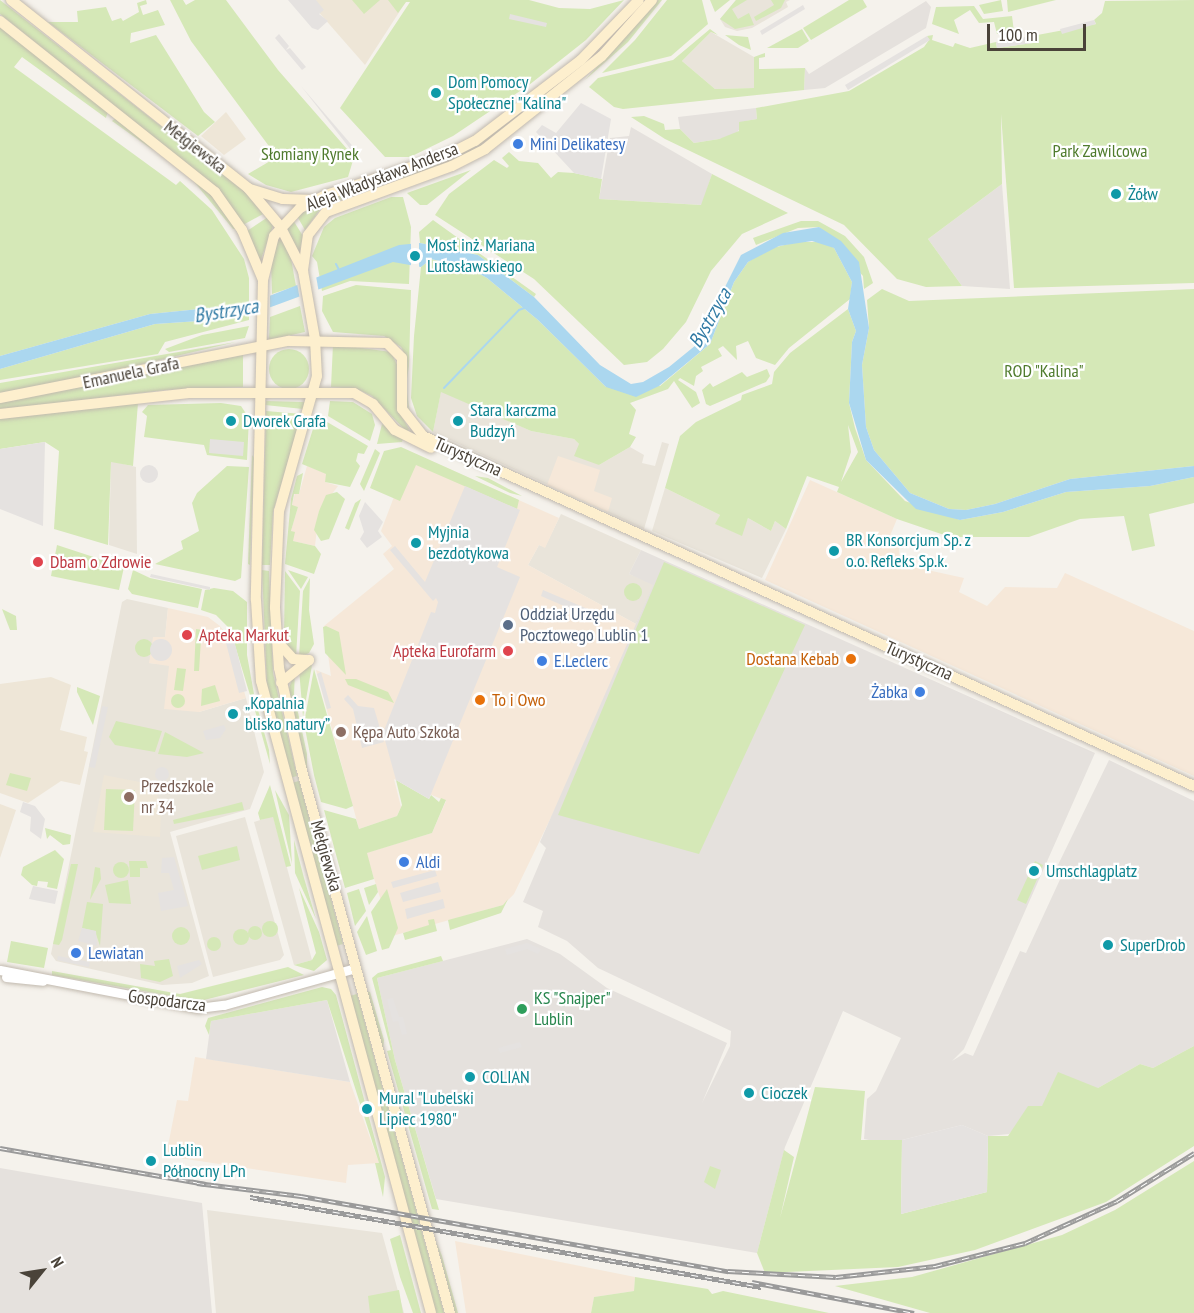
<!DOCTYPE html>
<html>
<head>
<meta charset="utf-8">
<style>
  body { margin:0 }
  #map { position:relative; width:1194px; height:1313px; overflow:hidden; background:#f5f2ec; font-family:"PT Sans Narrow",sans-serif }
  div>[style] { position:absolute }
  .residential>* { inset:0; background:#e9e4da }
  .commercial>* { inset:0; background:#f6e8d9 }
  .industrial>* { inset:0; background:#e5e1dd }
  .education>* { inset:0; background:#eee6d7 }
  .green>* { inset:0; background:#d5e8b7 }
  .round { border-radius:50% }
  .parking>* { inset:0; background:#e5e2e0 }
  .water>* { inset:0; background:#abd7ef }
  .pier>* { inset:0; background:#f5f2ec }
  .stream>* { height:2px; margin:-1px; padding:0 1px; transform-origin:1px; border-radius:1px; background:#abd7ef }
  .roads { filter:drop-shadow(0 0 2px #c1b9ae) drop-shadow(0 0 2px #c1b9ae) }
  .tertiary>* { height:9px; margin:-4.5px; padding:0 4.5px; transform-origin:4.5px; border-radius:4.5px; background:#fff }
  .secondary>* { height:10px; margin:-5px; padding:0 5px; transform-origin:5px; border-radius:5px; background:#fdefce }
  .rail>* { height:4.5px; margin-top:-2.25px; transform-origin:0; background:repeating-linear-gradient(90deg,#fff 0 7px,#9a9a9a 0 14px); box-sizing:border-box; border-block:2px solid #9a9a9a }
  .dots>* { width:16px; height:16px; translate:-50% -50%; box-sizing:border-box; border:3px solid #fff; border-radius:50% }
  span { translate:-50% -50%; white-space:nowrap; text-align:center; line-height:1.15; -webkit-text-stroke:4.5px #fff; paint-order:stroke }
  .culture-label { font-size:18px; color:#0d838f }
  .left { translate:0 -50%; text-align:left }
  .shop-label { font-size:18px; color:#366cbe }
  .right { translate:-100% -50%; text-align:right }
  .street-label { font-size:18px; color:#4a4339 }
  .park-label { font-size:18px; color:#4f7b2d }
  .health-label { font-size:18px; color:#be3a42 }
  .service-label { font-size:18px; color:#4e5e75 }
  .food-label { font-size:18px; color:#c56008 }
  .education-label { font-size:18px; color:#785e54 }
  .leisure-label { font-size:18px; color:#27864d }
  .water-label { font-size:20px; color:#307aa4; font-style:italic }
  .north { position:absolute; left:12px; top:1241px; width:60px; height:60px; -webkit-text-stroke:4px #fff; paint-order:stroke; rotate:60deg; font-size:16px; font-weight:700; line-height:24px; text-align:center; color:#4a4339 }
  .north::after { content:''; display:block; margin:auto; width:21px; height:27px; background:#4a4339; clip-path:polygon(50% 0,100% 100%,50% 72%,0 100%) }
  .scale { position:absolute; left:987px; top:24px; width:99px; height:27px; box-sizing:border-box; border:3px solid #4a4339; border-top:0; padding-left:8px; font-size:18px; line-height:21px; white-space:nowrap; color:#4a4339; -webkit-text-stroke:4px #fff; paint-order:stroke }
</style>
</head>
<body>
<div id="map">
  <div class="residential">
    <div style="clip-path:polygon(736px 0,790px 0,786px 2px,788px 7px,752px 28px,737px 31px,725px 27px,720px 19px)"></div>
    <div style="clip-path:polygon(711px 32px,754px 57px,754px 88px,715px 89px,682px 61px)"></div>
    <div style="clip-path:polygon(441px 391px,531px 431px,574px 439px,599px 465px,630px 447px,644px 455px,642px 463px,655px 466px,662px 442px,669px 444px,644px 529px,433px 432px)"></div>
    <div style="clip-path:polygon(111px 461px,136px 467px,137px 554px,109px 545px)"></div>
    <div style="clip-path:polygon(665px 488px,720px 515px,716px 524px,741px 535px,748px 518px,771px 531px,775px 521px,786px 529px,762px 578px,652px 531px)"></div>
    <div style="clip-path:polygon(561px 514px,641px 550px,629px 574px,654px 584px,636px 624px,528px 565px,539px 545px,545px 547px)"></div>
    <div style="clip-path:polygon(127px 599px,168px 608px,165px 638px,149px 663px,169px 665px,199px 712px,246px 698px,264px 772px,250px 809px,170px 832px,209px 976px,192px 983px,162px 985px,56px 961px,51px 954px,122px 602px)"></div>
    <div style="clip-path:polygon(273px 816px,312px 960px,294px 965px,254px 822px)"></div>
    <div style="clip-path:polygon(245px 817px,284px 955px,280px 960px,213px 977px,176px 836px)"></div>
    <div style="clip-path:polygon(207px 1210px,382px 1233px,404px 1313px,216px 1313px)"></div>
  </div>
  <div class="commercial">
    <div style="clip-path:polygon(411px 452px,559px 518px,545px 548px,539px 545px,528px 565px,636px 624px,586px 745px,514px 894px,503px 905px,392px 936px,366px 853px,432px 833px,446px 801px,394px 779px,401px 807px,397px 816px,359px 829px,316px 670px,331px 676px,324px 626px,394px 569px,383px 554px,392px 546px,381px 531px)"></div>
    <div style="clip-path:polygon(558px 456px,600px 470px,594px 491px,612px 498px,608px 512px,547px 485px)"></div>
    <div style="clip-path:polygon(307px 466px,327px 474px,325px 482px,338px 486px,319px 511px,315px 546px,293px 541px,291px 531px,298px 507px,292px 506px,295px 493px,299px 494px)"></div>
    <div style="clip-path:polygon(810px 480px,897px 519px,887px 543px,899px 548px,900px 564px,964px 578px,959px 592px,987px 606px,1005px 587px,1057px 588px,1065px 573px,1194px 631px,1194px 776px,765px 580px)"></div>
    <div style="clip-path:polygon(168px 608px,208px 617px,220px 626px,229px 638px,246px 698px,199px 712px,164px 709px,169px 666px,149px 663px,153px 637px,165px 637px)"></div>
    <div style="clip-path:polygon(195px 1057px,350px 1082px,379px 1163px,348px 1165px,346px 1183px,166px 1156px,177px 1100px,188px 1101px)"></div>
    <div style="clip-path:polygon(455px 1241px,635px 1277px,634px 1291px,594px 1297px,591px 1313px,466px 1313px)"></div>
  </div>
  <div class="industrial">
    <div style="clip-path:polygon(926px 1px,931px 7px,926px 28px,825px 88px,804px 90px,805px 68px,809px 74px)"></div>
    <div style="clip-path:polygon(756px 108px,757px 119px,746px 121px,735px 135px,719px 139px,694px 143px,680px 129px,678px 117px)"></div>
    <div style="clip-path:polygon(631px 127px,712px 174px,702px 205px,599px 199px,610px 138px,629px 136px)"></div>
    <div style="clip-path:polygon(1002px 184px,1010px 289px,962px 286px,928px 239px)"></div>
    <div style="clip-path:polygon(641px 550px,1095px 753px,964px 1049px,952px 1061px,965px 1053px,973px 1056px,1020px 951px,1026px 953px,1063px 873px,1056px 869px,1109px 760px,1194px 801px,1194px 1046px,1153px 1068px,1140px 1064px,1098px 1088px,1042px 1106px,1009px 1134px,988px 1136px,962px 1125px,902px 1140px,874px 1141px,864px 1139px,867px 1099px,876px 1091px,901px 1038px,843px 1011px,785px 1147px,757px 1253px,436px 1199px,395px 1060px,377px 978px,527px 939px,560px 954px,607px 988px,727px 1043px,702px 1103px,730px 1046px,731px 1031px,598px 968px,567px 941px,538px 927px,543px 911px,523px 902px,546px 848px,540px 842px,653px 585px,629px 574px)"></div>
    <div style="clip-path:polygon(327px 1000px,350px 1082px,206px 1059px,211px 1021px)"></div>
    <div style="clip-path:polygon(0 1168px,202px 1203px,212px 1313px,0 1313px)"></div>
  </div>
  <div class="education">
    <div style="clip-path:polygon(308px 0,407px 0,365px 65px)"></div>
    <div style="clip-path:polygon(226px 112px,246px 139px,224px 155px,201px 136px)"></div>
    <div style="clip-path:polygon(51px 677px,71px 685px,60px 730px,87px 737px,84px 751px,88px 752px,80px 785px,61px 781px,28px 803px,0 793px,0 684px)"></div>
    <div style="clip-path:polygon(104px 775px,155px 785px,161px 809px,160px 837px,93px 832px)"></div>
    <div style="clip-path:polygon(0 804px,16px 810px,0 858px)"></div>
  </div>
  <div class="green">
    <div style="clip-path:polygon(0 0,245px 192px,263px 214px,243px 225px,214px 186px,0 14px)"></div>
    <div style="clip-path:polygon(146px 0,147px 4px,140px 6px,143px 15px,158px 10px,165px 25px,131px 33px,130px 43px,156px 35px,204px 112px,215px 122px,198px 136px,48px 22px,78px 22px,77px 11px,106px 7px,112px 21px,121px 18px,123px 21px,139px 12px,137px 3px)"></div>
    <div style="clip-path:polygon(170px 0,183px 0,186px 5px,195px 0,226px 0,278px 70px,354px 157px,348px 177px,291px 192px,266px 185px,248px 174px,277px 157px,191px 41px)"></div>
    <div style="clip-path:polygon(352px 0,380px 0,364px 14px)"></div>
    <div style="clip-path:polygon(388px 0,529px 0,559px 8px,590px 9px,624px 0,586px 40px,529px 85px,453px 136px,410px 157px,385px 157px,340px 108px,410px 2px,406px 2px,398px 13px)"></div>
    <div style="clip-path:polygon(658px 0,662px 0,628px 42px,585px 80px)"></div>
    <div style="clip-path:polygon(667px 0,702px 0,708px 24px,671px 56px,602px 73px,635px 40px)"></div>
    <div style="clip-path:polygon(710px 0,730px 0,715px 12px)"></div>
    <div style="clip-path:polygon(736px 0,747px 0,732px 9px,738px 19px,749px 13px,754px 25px,735px 29px,720px 19px)"></div>
    <div style="clip-path:polygon(771px 0,785px 0,781px 8px,756px 21px,754px 17px,774px 5px)"></div>
    <div style="clip-path:polygon(849px 0,863px 0,867px 7px,811px 40px,803px 28px)"></div>
    <div style="clip-path:polygon(1001px 0,1003px 11px,984px 14px,979px 5px)"></div>
    <div style="clip-path:polygon(1007px 0,1056px 0,1008px 12px)"></div>
    <div style="clip-path:polygon(1194px 0,1194px 283px,1014px 288px,1001px 114px,1002px 184px,928px 239px,962px 286px,926px 287px,897px 279px,844px 225px,665px 139px,631px 117px,644px 116px,664px 124px,665px 130px,680px 129px,694px 143px,719px 139px,739px 131px,739px 122px,757px 119px,756px 108px,849px 91px,924px 47px,929px 40px,927px 36px,933px 35px,932px 40px,953px 47px,955px 43px,970px 48px,996px 42px,997px 48px,1033px 43px,1032px 36px,1096px 24px,1094px 20px,1102px 13px,1105px 1px)"></div>
    <div style="clip-path:polygon(974px 6px,983px 19px,1012px 16px,1014px 32px,997px 34px,994px 22px,979px 23px,970px 10px,954px 20px,959px 34px,932px 24px,936px 7px)"></div>
    <div style="clip-path:polygon(0 27px,108px 111px,106px 118px,22px 57px,14px 67px,176px 185px,180px 181px,212px 210px,244px 259px,249px 278px,249px 304px,150px 314px,0 356px)"></div>
    <div style="clip-path:polygon(710px 29px,718px 35px,711px 32px,682px 61px,715px 89px,754px 88px,754px 57px,765px 53px,765px 57px,759px 58px,759px 69px,805px 68px,804px 90px,623px 109px,614px 107px,589px 87px,598px 78px,673px 60px)"></div>
    <div style="clip-path:polygon(802px 29px,809px 41px,798px 48px,767px 48px)"></div>
    <div style="clip-path:polygon(725px 35px,748px 37px,751px 50px,739px 45px)"></div>
    <div style="clip-path:polygon(524px 111px,468px 155px,403px 179px,402px 175px)"></div>
    <div style="clip-path:polygon(116px 118px,137px 133px,153px 150px,112px 121px)"></div>
    <div style="clip-path:polygon(509px 152px,519px 161px,538px 163px,551px 178px,558px 172px,574px 173px,602px 179px,599px 199px,701px 205px,712px 174px,788px 213px,742px 234px,711px 271px,686px 322px,663px 349px,647px 362px,624px 365px,534px 279px,435px 215px,449px 194px,494px 160px,507px 168px,509px 166px,502px 158px)"></div>
    <div style="clip-path:polygon(471px 170px,427px 205px,420px 205px,407px 193px)"></div>
    <div style="clip-path:polygon(191px 178px,207px 189px,237px 229px,233px 229px)"></div>
    <div style="clip-path:polygon(377px 184px,321px 208px,305px 230px,297px 216px,325px 201px)"></div>
    <div style="clip-path:polygon(391px 197px,403px 197px,411px 227px,409px 284px,350px 281px,322px 291px,317px 262px,312px 256px,324px 227px,335px 218px)"></div>
    <div style="clip-path:polygon(268px 217px,273px 226px,260px 262px,247px 231px)"></div>
    <div style="clip-path:polygon(293px 220px,303px 236px,299px 254px,286px 226px)"></div>
    <div style="clip-path:polygon(433px 220px,536px 294px,534px 297px,478px 255px,420px 243px,419px 232px)"></div>
    <div style="clip-path:polygon(801px 221px,818px 221px,845px 236px,864px 257px,873px 283px,864px 289px,863px 276px,819px 227px,798px 228px,756px 245px,753px 238px)"></div>
    <div style="clip-path:polygon(280px 234px,291px 259px,296px 286px,272px 294px,271px 262px)"></div>
    <div style="clip-path:polygon(797px 242px,824px 242px,834px 248px,852px 282px,850px 299px,789px 348px,775px 365px,756px 358px,748px 341px,736px 346px,737px 360px,723px 346px,718px 349px,722px 356px,701px 367px,703px 371px,696px 376px,694px 386px,680px 378px,678px 380px,696px 392px,700px 403px,692px 408px,674px 381px,668px 389px,630px 403px,636px 410px,629px 434px,636px 437px,630px 447px,599px 465px,574px 456px,579px 444px,574px 439px,531px 431px,441px 392px,433px 432px,417px 416px,411px 398px,414px 336px,421px 267px,431px 259px,469px 268px,487px 278px,538px 320px,606px 387px,660px 386px,710px 344px,734px 282px,748px 262px,768px 249px)"></div>
    <div style="clip-path:polygon(356px 285px,411px 290px,409px 366px,406px 385px,410px 414px,404px 390px,407px 359px,401px 347px,384px 336px,333px 332px,322px 311px,323px 296px)"></div>
    <div style="clip-path:polygon(882px 289px,909px 301px,1194px 289px,1194px 466px,1070px 479px,995px 504px,966px 510px,949px 509px,910px 493px,874px 450px,866px 427px,862px 365px,869px 328px,867px 300px)"></div>
    <div style="clip-path:polygon(300px 306px,305px 332px,269px 340px,270px 317px)"></div>
    <div style="clip-path:polygon(evenodd,848px 309px,856px 331px,852px 342px,849px 403px,855px 428px,866px 460px,905px 501px,960px 520px,1003px 512px,1066px 492px,1150px 486px,1194px 477px,1194px 503px,1149px 514px,1155px 546px,1132px 551px,1124px 516px,1080px 519px,1029px 537px,950px 537px,897px 519px,837px 492px,839px 487px,807px 476px,786px 529px,775px 521px,771px 531px,748px 518px,742px 536px,715px 524px,720px 515px,665px 488px,680px 436px,696px 422px,741px 400px,742px 395px,772px 384px,774px 372px,790px 353px,848px 309px,848px 425px,858px 452px,841px 482px,851px 452px,848px 425px)"></div>
    <div style="clip-path:polygon(249px 313px,249px 320px,165px 342px,158px 354px,0 380px,0 369px,155px 324px,229px 319px)"></div>
    <div style="clip-path:polygon(249px 326px,245px 338px,169px 352px,165px 349px,202px 335px)"></div>
    <div style="clip-path:polygon(236px 342px,91px 376px,0 393px,0 383px)"></div>
    <div style="clip-path:polygon(333px 344px,391px 352px,398px 367px,397px 408px,409px 429px,407px 432px,372px 396px,357px 389px,331px 387px)"></div>
    <div class="round" style="left:269px;top:349px;width:40px;height:40px"></div>
    <div style="clip-path:polygon(243px 355px,243px 387px,165px 390px,0 410px,0 403px)"></div>
    <div style="clip-path:polygon(767px 369px,770px 376px,766px 382px,710px 406px,706px 404px,702px 390px,710px 383px,713px 387px,742px 372px,747px 377px)"></div>
    <div style="clip-path:polygon(266px 401px,305px 402px,303px 409px,265px 405px)"></div>
    <div style="clip-path:polygon(330px 401px,353px 402px,372px 414px,375px 425px,370px 441px,328px 416px)"></div>
    <div style="clip-path:polygon(138px 403px,133px 466px,111px 462px,108px 545px,54px 529px,59px 451px,45px 442px,0 449px,0 419px)"></div>
    <div style="clip-path:polygon(221px 403px,241px 406px,249px 418px,247px 460px,207px 455px,204px 445px,144px 437px,147px 416px,142px 412px,148px 405px)"></div>
    <div style="clip-path:polygon(266px 411px,302px 414px,273px 512px,270px 565px,262px 565px)"></div>
    <div style="clip-path:polygon(317px 416px,368px 446px,364px 454px,358px 453px,356px 461px,360px 466px,350px 487px,325px 482px,326px 474px,302px 464px)"></div>
    <div style="clip-path:polygon(382px 424px,403px 439px,402px 442px,377px 444px)"></div>
    <div style="clip-path:polygon(401px 447px,519px 500px,517px 509px,416px 465px,400px 501px,370px 488px,384px 451px)"></div>
    <div style="clip-path:polygon(375px 449px,380px 453px,364px 491px,360px 484px)"></div>
    <div style="clip-path:polygon(252px 455px,254px 458px,250px 565px,248px 564px)"></div>
    <div style="clip-path:polygon(227px 466px,249px 467px,241px 578px,235px 581px,155px 564px,183px 549px,181px 541px,199px 531px,192px 503px,197px 493px)"></div>
    <div style="clip-path:polygon(303px 473px,299px 494px,294px 494px,292px 505px,298px 507px,291px 531px,295px 532px,293px 541px,315px 546px,321px 554px,314px 574px,285px 564px,291px 499px,297px 476px)"></div>
    <div style="clip-path:polygon(475px 476px,488px 478px,522px 496px,510px 493px)"></div>
    <div style="clip-path:polygon(337px 492px,345px 499px,329px 539px,321px 541px,314px 530px,319px 511px,326px 495px)"></div>
    <div style="clip-path:polygon(361px 499px,349px 530px,345px 528px,355px 503px)"></div>
    <div style="clip-path:polygon(57px 545px,124px 567px,119px 590px,51px 576px)"></div>
    <div style="clip-path:polygon(664px 562px,805px 625px,699px 854px,558px 815px)"></div>
    <div style="clip-path:polygon(133px 570px,150px 578px,202px 589px,198px 608px,132px 594px,128px 589px)"></div>
    <div style="clip-path:polygon(262px 570px,269px 571px,273px 673px,297px 776px,290px 778px,267px 686px)"></div>
    <div style="clip-path:polygon(288px 570px,308px 577px,301px 589px)"></div>
    <div style="clip-path:polygon(285px 571px,300px 591px,296px 656px,286px 646px,284px 635px)"></div>
    <div style="clip-path:polygon(310px 578px,309px 610px,314px 644px,309px 653px,299px 657px,303px 591px)"></div>
    <div class="round" style="left:624px;top:583px;width:18px;height:18px"></div>
    <div style="clip-path:polygon(214px 588px,233px 591px,247px 602px,247px 655px,254px 694px,250px 695px,230px 629px,216px 615px,201px 610px,205px 590px)"></div>
    <div style="clip-path:polygon(2px 609px,16px 616px,17px 630px,10px 630px)"></div>
    <div style="clip-path:polygon(326px 626px,339px 632px,346px 675px,325px 653px,323px 627px)"></div>
    <div style="clip-path:polygon(196px 629px,203px 630px,205px 638px,201px 639px,199px 671px,194px 671px)"></div>
    <div class="round" style="left:135px;top:639px;width:18px;height:18px"></div>
    <div style="clip-path:polygon(312px 665px,303px 717px,299px 669px)"></div>
    <div style="clip-path:polygon(177px 668px,186px 669px,183px 691px,174px 690px)"></div>
    <div style="clip-path:polygon(314px 669px,353px 806px,346px 809px,321px 802px,314px 775px,304px 723px)"></div>
    <div style="clip-path:polygon(295px 671px,294px 694px,307px 754px,307px 773px,289px 688px)"></div>
    <div style="clip-path:polygon(345px 679px,356px 679px,388px 692px,394px 703px,348px 685px)"></div>
    <div style="clip-path:polygon(215px 685px,220px 701px,201px 706px,202px 689px)"></div>
    <div style="clip-path:polygon(77px 687px,100px 696px,93px 725px,77px 692px)"></div>
    <div class="round" style="left:171px;top:694px;width:14px;height:14px"></div>
    <div style="clip-path:polygon(255px 699px,269px 750px,270px 764px,252px 700px)"></div>
    <div style="clip-path:polygon(116px 721px,162px 731px,155px 752px,115px 745px,109px 737px)"></div>
    <div style="clip-path:polygon(165px 732px,204px 753px,187px 757px,158px 754px)"></div>
    <div style="clip-path:polygon(10px 773px,31px 778px,27px 791px,6px 785px)"></div>
    <div style="clip-path:polygon(396px 780px,429px 799px,431px 795px,439px 802px,441px 798px,446px 800px,432px 833px,367px 853px,374px 879px,345px 888px,324px 810px,356px 819px,359px 829px,397px 816px,402px 805px)"></div>
    <div style="clip-path:polygon(299px 781px,343px 944px,336px 946px,291px 783px)"></div>
    <div style="clip-path:polygon(270px 785px,291px 866px,286px 867px,273px 817px,260px 820px,258px 813px)"></div>
    <div style="clip-path:polygon(106px 789px,135px 790px,133px 831px,104px 830px)"></div>
    <div style="clip-path:polygon(275px 790px,289px 815px,292px 864px)"></div>
    <div style="clip-path:polygon(242px 802px,244px 810px,174px 824px,173px 820px)"></div>
    <div style="clip-path:polygon(45px 828px,71px 835px,70px 844px,63px 845px,50px 835px,47px 839px)"></div>
    <div style="clip-path:polygon(294px 840px,304px 878px,316px 919px,295px 873px)"></div>
    <div style="clip-path:polygon(237px 846px,240px 860px,202px 870px,198px 856px)"></div>
    <div style="clip-path:polygon(55px 850px,64px 859px,57px 889px,47px 887px,48px 882px,38px 881px,37px 886px,32px 885px,21px 875px,23px 867px)"></div>
    <div style="clip-path:polygon(146px 861px,148px 868px,140px 868px,140px 877px,130px 877px,129px 861px)"></div>
    <div style="clip-path:polygon(1035px 861px,1043px 865px,1041px 872px,1033px 869px,1032px 872px,1039px 875px,1026px 904px,1017px 900px)"></div>
    <div class="round" style="left:113px;top:862px;width:16px;height:16px"></div>
    <div style="clip-path:polygon(71px 864px,78px 864px,62px 940px,59px 945px,53px 944px)"></div>
    <div style="clip-path:polygon(95px 867px,100px 868px,101px 879px,90px 900px)"></div>
    <div style="clip-path:polygon(128px 880px,131px 904px,109px 903px,105px 885px)"></div>
    <div style="clip-path:polygon(376px 884px,378px 892px,369px 905px,364px 888px)"></div>
    <div style="clip-path:polygon(299px 888px,319px 932px,327px 960px,314px 971px,294px 965px,312px 960px,316px 953px)"></div>
    <div style="clip-path:polygon(359px 889px,366px 911px,355px 926px,347px 893px)"></div>
    <div style="clip-path:polygon(387px 889px,398px 928px,389px 948px,382px 950px,371px 912px)"></div>
    <div style="clip-path:polygon(508px 899px,501px 913px,450px 930px,448px 920px,503px 905px)"></div>
    <div style="clip-path:polygon(87px 902px,103px 904px,100px 946px,95px 931px,82px 928px)"></div>
    <div style="clip-path:polygon(367px 916px,377px 951px,366px 955px,357px 932px)"></div>
    <div style="clip-path:polygon(434px 919px,437px 931px,405px 940px,403px 933px,429px 925px,428px 920px)"></div>
    <div class="round" style="left:262px;top:921px;width:16px;height:16px"></div>
    <div class="round" style="left:248px;top:926px;width:14px;height:14px"></div>
    <div class="round" style="left:172px;top:927px;width:18px;height:18px"></div>
    <div class="round" style="left:233px;top:929px;width:16px;height:16px"></div>
    <div class="round" style="left:207px;top:937px;width:14px;height:14px"></div>
    <div style="clip-path:polygon(11px 941px,48px 948px,44px 968px,7px 962px)"></div>
    <div style="clip-path:polygon(441px 956px,443px 961px,377px 978px,395px 1060px,439px 1210px,432px 1209px,387px 1051px,391px 1050px,372px 978px,378px 973px)"></div>
    <div style="clip-path:polygon(169px 959px,173px 976px,160px 982px,141px 978px,140px 964px,155px 966px,154px 961px)"></div>
    <div style="clip-path:polygon(288px 967px,304px 975px,200px 1001px,52px 975px,52px 971px,180px 994px)"></div>
    <div style="clip-path:polygon(322px 987px,331px 989px,336px 995px,385px 1177px,383px 1197px,375px 1163px,379px 1163px,327px 1000px,211px 1021px,209px 1035px,205px 1026px,208px 1018px)"></div>
    <div style="clip-path:polygon(366px 991px,370px 992px,384px 1040px,383px 1049px)"></div>
    <div style="clip-path:polygon(357px 994px,444px 1313px,435px 1313px,349px 996px)"></div>
    <div style="clip-path:polygon(1194px 1046px,1194px 1146px,1106px 1202px,975px 1250px,898px 1267px,765px 1273px,757px 1253px,784px 1150px,794px 1157px,780px 1218px,815px 1087px,865px 1091px,861px 1140px,902px 1140px,901px 1214px,987px 1192px,988px 1136px,1008px 1136px,1028px 1106px,1042px 1106px,1058px 1072px,1098px 1088px,1140px 1064px,1153px 1068px)"></div>
    <div style="clip-path:polygon(1194px 1161px,1194px 1313px,930px 1313px,835px 1286px,912px 1277px,1062px 1235px,1115px 1210px)"></div>
    <div style="clip-path:polygon(710px 1166px,721px 1170px,715px 1189px,704px 1182px)"></div>
    <div style="clip-path:polygon(400px 1235px,421px 1313px,413px 1313px,400px 1277px,390px 1239px)"></div>
    <div style="clip-path:polygon(436px 1241px,442px 1256px,458px 1313px,455px 1313px)"></div>
    <div style="clip-path:polygon(635px 1277px,708px 1289px,712px 1294px,723px 1291px,829px 1313px,591px 1313px,594px 1297px,634px 1291px)"></div>
    <div style="clip-path:polygon(399px 1290px,403px 1313px,370px 1313px,368px 1296px)"></div>
  </div>
  <div class="parking">
    <div style="clip-path:polygon(288px 0,316px 0,324px 10px,319px 14px,328px 21px,318px 30px,312px 28px)"></div>
    <div style="clip-path:polygon(803px 5px,805px 9px,762px 35px,760px 31px)"></div>
    <div style="clip-path:polygon(510px 14px,547px 23px,546px 27px,509px 19px)"></div>
    <div style="clip-path:polygon(1094px 20px,1096px 24px,1062px 34px,1060px 29px)"></div>
    <div style="clip-path:polygon(279px 34px,289px 46px,286px 50px,290px 48px,306px 67px,302px 70px,275px 38px)"></div>
    <div style="clip-path:polygon(927px 36px,930px 40px,848px 90px,845px 85px)"></div>
    <div style="clip-path:polygon(1032px 36px,1033px 43px,997px 48px,996px 42px)"></div>
    <div style="clip-path:polygon(301px 86px,356px 150px,351px 150px)"></div>
    <div style="clip-path:polygon(581px 103px,611px 119px,601px 179px,574px 173px,536px 132px,542px 125px,556px 133px)"></div>
    <div style="clip-path:polygon(210px 439px,244px 442px,243px 456px,209px 453px)"></div>
    <div style="clip-path:polygon(45px 442px,43px 526px,0 509px,0 449px)"></div>
    <div class="round" style="left:140px;top:465px;width:18px;height:18px"></div>
    <div style="clip-path:polygon(465px 486px,520px 510px,497px 567px,520px 577px,429px 799px,396px 780px,383px 733px,431px 612px,435px 613px,438px 602px,436px 598px,433px 601px,390px 550px,395px 546px,425px 582px)"></div>
    <div style="clip-path:polygon(365px 502px,383px 522px,378px 531px,382px 537px,367px 548px,360px 539px,364px 532px,359px 516px)"></div>
    <div style="clip-path:polygon(151px 574px,210px 587px,210px 590px,150px 577px)"></div>
    <div style="clip-path:polygon(543px 590px,590px 610px,587px 616px,541px 596px)"></div>
    <div class="round" style="left:150px;top:639px;width:22px;height:22px"></div>
    <div style="clip-path:polygon(234px 640px,247px 691px,239px 693px,226px 643px)"></div>
    <div style="clip-path:polygon(321px 672px,331px 708px,327px 709px,317px 674px)"></div>
    <div style="clip-path:polygon(348px 695px,358px 706px,374px 708px,384px 742px,362px 748px,353px 709px,344px 699px)"></div>
    <div style="clip-path:polygon(102px 706px,108px 707px,95px 768px,89px 767px)"></div>
    <div style="clip-path:polygon(224px 725px,226px 729px,220px 738px,206px 740px,203px 731px)"></div>
    <div class="round" style="left:155px;top:767px;width:14px;height:14px"></div>
    <div style="clip-path:polygon(23px 802px,35px 806px,45px 819px,41px 839px,30px 831px,31px 817px,20px 812px)"></div>
    <div style="clip-path:polygon(174px 857px,188px 906px,161px 911px,158px 893px,174px 890px,169px 873px,161px 873px,162px 858px)"></div>
    <div style="clip-path:polygon(435px 870px,437px 876px,393px 888px,391px 882px)"></div>
    <div style="clip-path:polygon(438px 882px,441px 892px,403px 902px,400px 893px)"></div>
    <div style="clip-path:polygon(33px 886px,58px 891px,55px 904px,29px 899px)"></div>
    <div style="clip-path:polygon(443px 899px,445px 908px,407px 919px,405px 909px)"></div>
    <div style="clip-path:polygon(82px 928px,96px 931px,97px 946px,78px 941px)"></div>
    <div style="clip-path:polygon(527px 943px,541px 949px,538px 954px,527px 949px,507px 955px,505px 949px)"></div>
    <div style="clip-path:polygon(58px 956px,90px 962px,89px 967px,57px 960px)"></div>
    <div style="clip-path:polygon(199px 960px,202px 964px,180px 978px,177px 966px)"></div>
    <div style="clip-path:polygon(393px 998px,399px 1017px,403px 1017px,407px 1034px,402px 1035px,398px 1021px,393px 1022px,387px 999px)"></div>
    <div style="clip-path:polygon(520px 1042px,522px 1047px,500px 1053px,498px 1048px)"></div>
    <div style="clip-path:polygon(962px 1125px,988px 1136px,987px 1192px,901px 1214px,902px 1140px)"></div>
  </div>
  <div class="water">
    <div style="clip-path:polygon(819px 227px,841px 241px,859px 262px,869px 328px,862px 365px,866px 427px,874px 450px,910px 493px,949px 509px,966px 510px,995px 504px,1070px 479px,1194px 466px,1194px 477px,1150px 486px,1066px 492px,1003px 512px,960px 520px,916px 509px,866px 460px,849px 403px,852px 342px,856px 331px,848px 309px,852px 282px,834px 248px,812px 241px,779px 246px,748px 262px,734px 282px,710px 344px,659px 386px,636px 397px,606px 387px,538px 320px,487px 278px,469px 268px,431px 259px,421px 267px,393px 262px,271px 307px,229px 319px,155px 324px,0 369px,0 356px,150px 314px,249px 304px,399px 245px,420px 243px,478px 255px,534px 297px,600px 365px,631px 384px,643px 382px,669px 367px,696px 345px,741px 255px,783px 233px)"></div>
  </div>
  <div class="pier">
    <div style="clip-path:polygon(419px 240px,419px 269px,411px 266px,411px 241px)"></div>
    <div style="clip-path:polygon(316px 276px,319px 293px,300px 300px,297px 283px)"></div>
    <div style="clip-path:polygon(270px 291px,270px 311px,249px 316px,250px 300px)"></div>
  </div>
  <div class="stream">
    <div style="left:336px;top:264px;width:9px;rotate:63deg"></div>
    <div style="left:444px;top:388px;width:108px;rotate:-46.1deg"></div>
    <div style="left:519px;top:310px;width:9px;rotate:-21deg"></div>
  </div>
  <div class="roads">
    <div class="tertiary">
      <div style="left:0;top:970px;width:202px;rotate:10.9deg"></div>
      <div style="left:198px;top:1008px;width:26px;rotate:-7deg"></div>
      <div style="left:224px;top:1005px;width:137px;rotate:-15.7deg"></div>
      <div style="left:6px;top:977px;width:37px;rotate:6deg"></div>
    </div>
    <div class="secondary">
      <div style="left:11px;top:0;width:303px;rotate:38.4deg"></div>
      <div style="left:248px;top:188px;width:50px;rotate:49.9deg"></div>
      <div style="left:280px;top:226px;width:51px;rotate:62.9deg"></div>
      <div style="left:303px;top:271px;width:69px;rotate:80deg"></div>
      <div style="left:315px;top:339px;width:37px;rotate:87deg"></div>
      <div style="left:317px;top:376px;width:140px;rotate:105.7deg"></div>
      <div style="left:279px;top:511px;width:97px;rotate:92.4deg"></div>
      <div style="left:275px;top:608px;width:60px;rotate:86.2deg"></div>
      <div style="left:279px;top:668px;width:101px;rotate:77.5deg"></div>
      <div style="left:301px;top:767px;width:566px;rotate:74.74deg"></div>
      <div style="left:0;top:21px;width:275px;rotate:38.5deg"></div>
      <div style="left:215px;top:192px;width:47px;rotate:54.6deg"></div>
      <div style="left:242px;top:230px;width:54px;rotate:67.2deg"></div>
      <div style="left:263px;top:280px;width:320px;rotate:91.3deg"></div>
      <div style="left:256px;top:600px;width:81px;rotate:86.5deg"></div>
      <div style="left:261px;top:681px;width:654px;rotate:74.94deg"></div>
      <div style="left:250px;top:189px;width:34px;rotate:17deg"></div>
      <div style="left:283px;top:199px;width:31px;rotate:2deg"></div>
      <div style="left:303px;top:270px;width:35px;rotate:-82deg"></div>
      <div style="left:308px;top:235px;width:29px;rotate:-52deg"></div>
      <div style="left:326px;top:212px;width:134px;rotate:-20.1deg"></div>
      <div style="left:452px;top:166px;width:37px;rotate:-27deg"></div>
      <div style="left:485px;top:149px;width:149px;rotate:-38.5deg"></div>
      <div style="left:602px;top:56px;width:75px;rotate:-48.2deg"></div>
      <div style="left:263px;top:280px;width:45px;rotate:-76deg"></div>
      <div style="left:274px;top:236px;width:38px;rotate:-47deg"></div>
      <div style="left:300px;top:208px;width:29px;rotate:-27deg"></div>
      <div style="left:326px;top:195px;width:127px;rotate:-18.3deg"></div>
      <div style="left:447px;top:155px;width:31px;rotate:-27deg"></div>
      <div style="left:475px;top:141px;width:133px;rotate:-37.4deg"></div>
      <div style="left:581px;top:60px;width:83px;rotate:-46deg"></div>
      <div style="left:0;top:398px;width:295px;rotate:-11.2deg"></div>
      <div style="left:289px;top:341px;width:98px;rotate:1.2deg"></div>
      <div style="left:387px;top:343px;width:21px;rotate:45deg"></div>
      <div style="left:402px;top:358px;width:51px;rotate:90deg"></div>
      <div style="left:402px;top:409px;width:34px;rotate:52deg"></div>
      <div style="left:423px;top:436px;width:847px;rotate:24.42deg"></div>
      <div style="left:0;top:414px;width:190px;rotate:-6.3deg"></div>
      <div style="left:189px;top:393px;width:165px"></div>
      <div style="left:354px;top:393px;width:22px;rotate:30deg"></div>
      <div style="left:373px;top:404px;width:34px;rotate:50deg"></div>
      <div style="left:395px;top:430px;width:40px;rotate:26.6deg"></div>
      <div style="left:277px;top:641px;width:24px;rotate:48deg"></div>
      <div style="left:293px;top:659px;width:16px;rotate:4deg"></div>
      <div style="left:309px;top:660px;width:36px;rotate:141deg"></div>
    </div>
  </div>
  <div class="rail">
    <div style="left:0;top:1148px;width:209px;rotate:9.9deg"></div>
    <div style="left:197px;top:1183px;width:105px;rotate:7.1deg"></div>
    <div style="left:301px;top:1196px;width:434px;rotate:10deg"></div>
    <div style="left:728px;top:1271px;width:108px;rotate:3.2deg"></div>
    <div style="left:836px;top:1277px;width:100px;rotate:-6.3deg"></div>
    <div style="left:935px;top:1266px;width:93px;rotate:-14.3deg"></div>
    <div style="left:1025px;top:1243px;width:101px;rotate:-24.5deg"></div>
    <div style="left:1117px;top:1201px;width:91px;rotate:-31.9deg"></div>
    <div style="left:250px;top:1197px;width:519px;rotate:9.99deg"></div>
    <div style="left:752px;top:1282px;width:165px;rotate:10.8deg"></div>
  </div>
  <div class="dots">
    <div style="left:436px;top:93px;background:#0f9aa8"></div>
    <div style="left:518px;top:144px;background:#3f7fe0"></div>
    <div style="left:1116px;top:194px;background:#0f9aa8"></div>
    <div style="left:415px;top:256px;background:#0f9aa8"></div>
    <div style="left:231px;top:421px;background:#0f9aa8"></div>
    <div style="left:458px;top:421px;background:#0f9aa8"></div>
    <div style="left:416px;top:543px;background:#0f9aa8"></div>
    <div style="left:834px;top:551px;background:#0f9aa8"></div>
    <div style="left:38px;top:562px;background:#e0444e"></div>
    <div style="left:508px;top:625px;background:#5c6f8a"></div>
    <div style="left:187px;top:635px;background:#e0444e"></div>
    <div style="left:508px;top:651px;background:#e0444e"></div>
    <div style="left:851px;top:659px;background:#e8710a"></div>
    <div style="left:542px;top:661px;background:#3f7fe0"></div>
    <div style="left:920px;top:692px;background:#3f7fe0"></div>
    <div style="left:480px;top:700px;background:#e8710a"></div>
    <div style="left:233px;top:714px;background:#0f9aa8"></div>
    <div style="left:341px;top:732px;background:#8d6e63"></div>
    <div style="left:129px;top:797px;background:#8d6e63"></div>
    <div style="left:404px;top:862px;background:#3f7fe0"></div>
    <div style="left:1034px;top:871px;background:#0f9aa8"></div>
    <div style="left:1108px;top:945px;background:#0f9aa8"></div>
    <div style="left:76px;top:953px;background:#3f7fe0"></div>
    <div style="left:522px;top:1009px;background:#2e9e5b"></div>
    <div style="left:470px;top:1077px;background:#0f9aa8"></div>
    <div style="left:749px;top:1093px;background:#0f9aa8"></div>
    <div style="left:367px;top:1109px;background:#0f9aa8"></div>
    <div style="left:151px;top:1161px;background:#0f9aa8"></div>
  </div>
  <div class="culture-label">
    <span class="left" style="left:448px;top:93px">Dom Pomocy<br>Społecznej "Kalina"</span>
    <span class="left" style="left:1128px;top:194px">Żółw</span>
    <span class="left" style="left:427px;top:256px">Most inż. Mariana<br>Lutosławskiego</span>
    <span class="left" style="left:470px;top:421px">Stara karczma<br>Budzyń</span>
    <span class="left" style="left:243px;top:421px">Dworek Grafa</span>
    <span class="left" style="left:428px;top:543px">Myjnia<br>bezdotykowa</span>
    <span class="left" style="left:846px;top:551px">BR Konsorcjum Sp. z<br>o.o. Refleks Sp.k.</span>
    <span class="left" style="left:245px;top:714px">„Kopalnia<br>blisko natury”</span>
    <span class="left" style="left:1046px;top:871px">Umschlagplatz</span>
    <span class="left" style="left:1120px;top:945px">SuperDrob</span>
    <span class="left" style="left:482px;top:1077px">COLIAN</span>
    <span class="left" style="left:761px;top:1093px">Cioczek</span>
    <span class="left" style="left:379px;top:1109px">Mural "Lubelski<br>Lipiec 1980"</span>
    <span class="left" style="left:163px;top:1161px">Lublin<br>Północny LPn</span>
  </div>
  <div class="shop-label">
    <span class="left" style="left:530px;top:144px">Mini Delikatesy</span>
    <span class="left" style="left:554px;top:661px">E.Leclerc</span>
    <span class="right" style="left:908px;top:692px">Żabka</span>
    <span class="left" style="left:416px;top:862px">Aldi</span>
    <span class="left" style="left:88px;top:953px">Lewiatan</span>
  </div>
  <div class="street-label">
    <span style="left:195px;top:147px;rotate:38deg">Mełgiewska</span>
    <span style="left:382px;top:177px;rotate:-21deg">Aleja Władysława Andersa</span>
    <span style="left:131px;top:373px;rotate:-12deg">Emanuela Grafa</span>
    <span style="left:468px;top:457px;rotate:24deg">Turystyczna</span>
    <span style="left:919px;top:661px;rotate:24deg">Turystyczna</span>
    <span style="left:326px;top:856px;rotate:74deg">Mełgiewska</span>
    <span style="left:167px;top:1001px;rotate:7deg">Gospodarcza</span>
  </div>
  <div class="park-label">
    <span style="left:1100px;top:151px">Park Zawilcowa</span>
    <span style="left:310px;top:154px">Słomiany Rynek</span>
    <span style="left:1044px;top:371px">ROD "Kalina"</span>
  </div>
  <div class="health-label">
    <span class="left" style="left:50px;top:562px">Dbam o Zdrowie</span>
    <span class="left" style="left:199px;top:635px">Apteka Markut</span>
    <span class="right" style="left:496px;top:651px">Apteka Eurofarm</span>
  </div>
  <div class="service-label">
    <span class="left" style="left:520px;top:625px">Oddział Urzędu<br>Pocztowego Lublin 1</span>
  </div>
  <div class="food-label">
    <span class="right" style="left:839px;top:659px">Dostana Kebab</span>
    <span class="left" style="left:492px;top:700px">To i Owo</span>
  </div>
  <div class="education-label">
    <span class="left" style="left:353px;top:732px">Kępa Auto Szkoła</span>
    <span class="left" style="left:141px;top:797px">Przedszkole<br>nr 34</span>
  </div>
  <div class="leisure-label">
    <span class="left" style="left:534px;top:1009px">KS "Snajper"<br>Lublin</span>
  </div>
  <div class="water-label">
    <span style="left:226px;top:311px;rotate:-9deg">Bystrzyca</span>
    <span style="left:710px;top:318px;rotate:-60deg">Bystrzyca</span>
  </div>
  <div class="north">N</div>
  <div class="scale">100 m</div>
</div>
</body>
</html>
